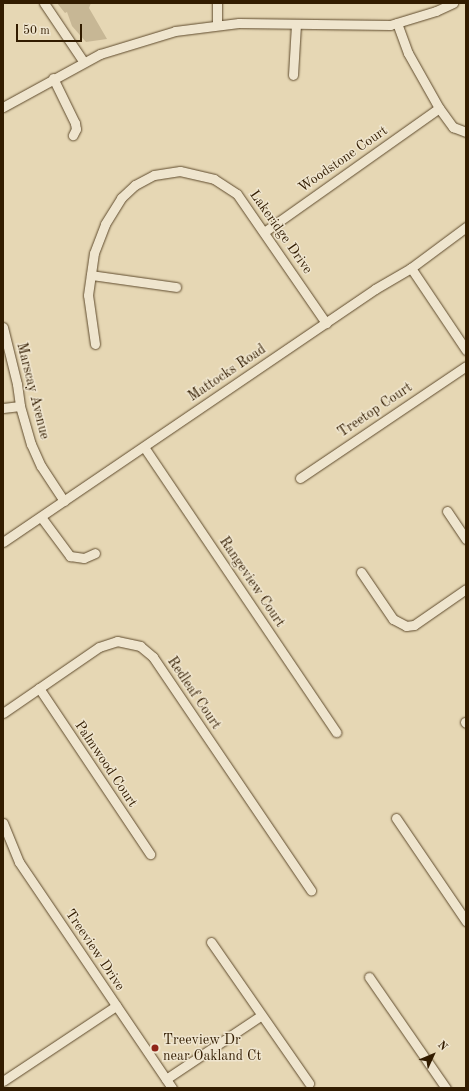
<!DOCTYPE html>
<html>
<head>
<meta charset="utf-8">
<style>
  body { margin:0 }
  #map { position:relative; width:469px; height:1091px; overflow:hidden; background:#e6d7b4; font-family:"Old Standard TT",serif }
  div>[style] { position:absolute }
  .green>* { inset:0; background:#c7b795 }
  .roads { filter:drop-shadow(0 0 1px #5f4b2d) drop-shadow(0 0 1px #5f4b2d) }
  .minor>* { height:9px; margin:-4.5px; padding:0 4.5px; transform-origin:4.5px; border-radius:4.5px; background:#efe5ce }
  .dots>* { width:11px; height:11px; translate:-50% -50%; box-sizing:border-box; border:2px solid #efe5ce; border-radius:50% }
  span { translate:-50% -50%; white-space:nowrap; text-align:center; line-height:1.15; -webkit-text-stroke:3px #efe5ce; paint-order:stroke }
  .street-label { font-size:14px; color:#321c00 }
  .poi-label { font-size:14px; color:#321c00 }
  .left { translate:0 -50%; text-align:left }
  .frame { position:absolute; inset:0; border:4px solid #321c00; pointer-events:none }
  .north { position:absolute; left:413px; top:1035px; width:40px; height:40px; -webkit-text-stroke:3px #efe5ce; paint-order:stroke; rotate:46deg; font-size:11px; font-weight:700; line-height:16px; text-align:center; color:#321c00 }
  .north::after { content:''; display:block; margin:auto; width:14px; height:18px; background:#321c00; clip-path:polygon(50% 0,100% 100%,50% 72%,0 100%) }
  .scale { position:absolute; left:16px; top:24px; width:66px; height:18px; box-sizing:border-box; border:2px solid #321c00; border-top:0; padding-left:5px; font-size:12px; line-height:14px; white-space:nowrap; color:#321c00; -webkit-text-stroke:3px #efe5ce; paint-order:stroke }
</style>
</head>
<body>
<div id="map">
  <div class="green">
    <div style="clip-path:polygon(57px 3px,91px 3px,89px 8px,107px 39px,86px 42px,72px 26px,67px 12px,65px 13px)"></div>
  </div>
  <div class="roads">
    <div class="minor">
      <div style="left:44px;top:3px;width:70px;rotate:56.1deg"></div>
      <div style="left:397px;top:23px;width:32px;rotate:70deg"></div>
      <div style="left:408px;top:53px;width:63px;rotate:60.6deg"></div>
      <div style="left:439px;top:108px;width:24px;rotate:54deg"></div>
      <div style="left:453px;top:127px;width:14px;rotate:21deg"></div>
      <div style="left:217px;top:24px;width:21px;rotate:-90deg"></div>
      <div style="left:293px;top:75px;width:51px;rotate:-86.6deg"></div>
      <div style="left:53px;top:78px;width:50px;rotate:63.9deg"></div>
      <div style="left:75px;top:123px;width:6px;rotate:81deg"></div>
      <div style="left:76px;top:129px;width:7px;rotate:117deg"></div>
      <div style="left:3px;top:107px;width:111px;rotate:-28.7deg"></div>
      <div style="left:100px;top:54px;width:78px;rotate:-17deg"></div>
      <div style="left:175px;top:31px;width:64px;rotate:-7.1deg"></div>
      <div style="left:239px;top:23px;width:151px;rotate:0.8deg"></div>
      <div style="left:390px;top:25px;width:48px;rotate:-16.9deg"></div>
      <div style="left:436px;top:11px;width:19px;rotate:-25deg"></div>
      <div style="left:264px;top:232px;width:214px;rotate:-35.3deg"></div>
      <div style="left:411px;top:268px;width:99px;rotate:56.1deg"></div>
      <div style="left:91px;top:275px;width:86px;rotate:8deg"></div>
      <div style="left:3px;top:327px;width:59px;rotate:76.2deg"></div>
      <div style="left:17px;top:384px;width:22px;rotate:82deg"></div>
      <div style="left:20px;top:406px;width:40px;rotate:74deg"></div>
      <div style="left:31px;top:444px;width:24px;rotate:66deg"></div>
      <div style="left:41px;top:466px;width:42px;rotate:56.7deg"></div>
      <div style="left:95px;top:344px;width:49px;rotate:-98.1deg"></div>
      <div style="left:88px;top:295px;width:42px;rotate:-81.9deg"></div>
      <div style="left:94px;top:253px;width:31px;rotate:-69deg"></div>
      <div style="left:105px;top:224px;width:31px;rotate:-58deg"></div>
      <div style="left:121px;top:198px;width:19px;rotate:-43deg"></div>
      <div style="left:135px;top:185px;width:21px;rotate:-28deg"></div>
      <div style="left:154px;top:175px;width:26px;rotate:-9deg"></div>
      <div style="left:180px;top:171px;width:35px;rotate:13deg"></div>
      <div style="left:214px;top:179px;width:27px;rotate:33deg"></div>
      <div style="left:237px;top:194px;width:157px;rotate:55.4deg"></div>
      <div style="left:3px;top:408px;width:17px;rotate:-7deg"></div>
      <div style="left:144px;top:447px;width:344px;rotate:56deg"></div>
      <div style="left:300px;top:478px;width:200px;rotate:-34deg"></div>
      <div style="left:447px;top:511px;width:34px;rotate:56deg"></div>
      <div style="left:41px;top:517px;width:49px;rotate:53.4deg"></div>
      <div style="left:70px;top:556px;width:14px;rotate:8deg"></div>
      <div style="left:84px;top:558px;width:12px;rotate:-24deg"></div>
      <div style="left:3px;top:542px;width:450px;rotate:-34.2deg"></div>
      <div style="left:375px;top:289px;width:42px;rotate:-30.3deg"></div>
      <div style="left:411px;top:268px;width:69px;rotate:-36.7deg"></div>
      <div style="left:361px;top:572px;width:57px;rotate:55.8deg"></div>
      <div style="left:393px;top:619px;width:15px;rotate:28deg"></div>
      <div style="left:406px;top:626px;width:8px;rotate:-7deg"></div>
      <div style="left:414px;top:625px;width:63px;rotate:-34.7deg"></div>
      <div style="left:39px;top:688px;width:200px;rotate:56.2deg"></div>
      <div style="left:3px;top:713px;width:116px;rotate:-34.5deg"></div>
      <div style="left:99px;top:647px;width:19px;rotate:-18deg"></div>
      <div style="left:117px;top:641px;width:24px;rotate:12deg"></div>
      <div style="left:140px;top:646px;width:17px;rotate:40deg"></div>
      <div style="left:153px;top:657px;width:282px;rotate:55.9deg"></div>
      <div style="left:465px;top:722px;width:1px;rotate:45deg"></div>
      <div style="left:396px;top:818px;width:125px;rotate:55.8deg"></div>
      <div style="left:3px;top:823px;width:42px;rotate:67.7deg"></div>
      <div style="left:19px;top:862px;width:273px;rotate:55.9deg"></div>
      <div style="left:211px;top:942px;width:172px;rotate:55.2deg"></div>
      <div style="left:369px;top:977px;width:135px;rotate:55.3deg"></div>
      <div style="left:166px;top:1079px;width:113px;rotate:-33.8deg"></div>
      <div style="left:3px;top:1081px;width:136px;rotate:-33.6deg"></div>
    </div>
  </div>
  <div class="dots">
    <div style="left:155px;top:1048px;background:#8f2418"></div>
  </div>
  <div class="street-label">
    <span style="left:343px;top:159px;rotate:-35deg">Woodstone Court</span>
    <span style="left:281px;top:232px;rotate:55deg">Lakeridge Drive</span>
    <span style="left:227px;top:373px;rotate:-34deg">Mattocks Road</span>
    <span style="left:33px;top:391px;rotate:76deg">Marscay Avenue</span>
    <span style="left:375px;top:410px;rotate:-34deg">Treetop Court</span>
    <span style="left:252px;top:582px;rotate:56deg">Rangeview Court</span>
    <span style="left:194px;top:693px;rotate:56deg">Redleaf Court</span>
    <span style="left:106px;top:764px;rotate:56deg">Palmwood Court</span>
    <span style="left:95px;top:950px;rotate:56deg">Treeview Drive</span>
  </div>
  <div class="poi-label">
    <span class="left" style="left:163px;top:1048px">Treeview Dr<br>near Oakland Ct</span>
  </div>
  <div class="frame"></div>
  <div class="north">N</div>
  <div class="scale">50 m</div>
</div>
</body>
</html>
